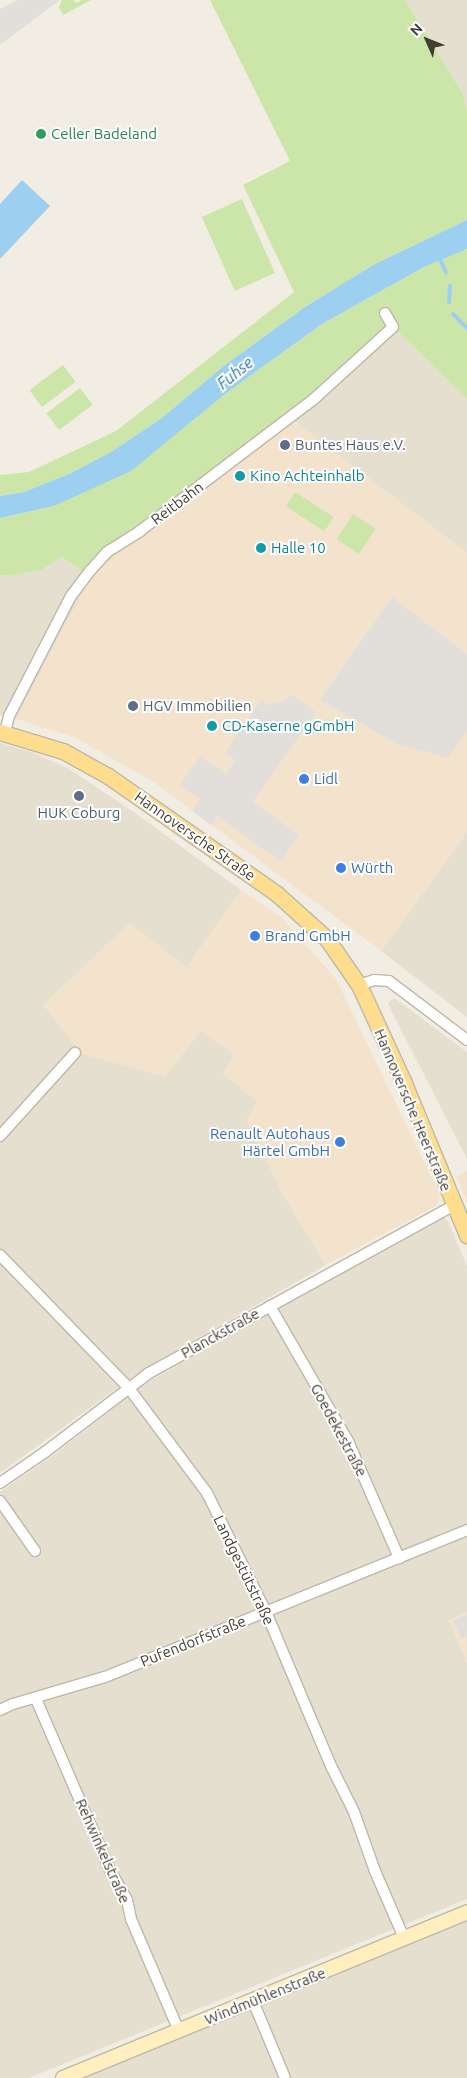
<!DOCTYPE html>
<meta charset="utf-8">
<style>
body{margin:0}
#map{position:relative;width:467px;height:2078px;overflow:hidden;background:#f1ede2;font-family:Ubuntu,sans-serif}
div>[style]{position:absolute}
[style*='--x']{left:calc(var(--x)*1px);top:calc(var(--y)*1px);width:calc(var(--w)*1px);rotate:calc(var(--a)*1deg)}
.residential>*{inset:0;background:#e5dfd0}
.commercial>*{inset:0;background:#f4e3cc}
.green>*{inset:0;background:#cce6aa;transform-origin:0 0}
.parking>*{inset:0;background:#e2dfdb}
.water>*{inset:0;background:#9dcff0}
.stream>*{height:4px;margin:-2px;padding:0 2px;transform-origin:2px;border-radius:2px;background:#9dcff0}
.roads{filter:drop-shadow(1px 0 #bfb7a8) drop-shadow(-1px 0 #bfb7a8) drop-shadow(0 1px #bfb7a8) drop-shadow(0 -1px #bfb7a8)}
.street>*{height:10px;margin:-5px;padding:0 5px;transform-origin:5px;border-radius:5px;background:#fff}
.secondary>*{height:14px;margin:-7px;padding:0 7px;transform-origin:7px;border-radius:7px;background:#ffefbf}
.primary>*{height:15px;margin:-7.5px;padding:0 7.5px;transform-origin:7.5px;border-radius:7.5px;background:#fedd8f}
.dots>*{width:14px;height:14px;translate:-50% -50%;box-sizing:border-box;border:2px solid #fff;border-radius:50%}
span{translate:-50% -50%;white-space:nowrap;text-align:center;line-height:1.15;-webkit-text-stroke:4px #fff;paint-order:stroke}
.leisure-label{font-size:15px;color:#27864d}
.left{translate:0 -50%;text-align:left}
.service-label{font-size:15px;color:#4e5e75}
.culture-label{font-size:15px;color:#0d838f}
.street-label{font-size:15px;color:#433c33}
.shop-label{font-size:15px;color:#366cbe}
.right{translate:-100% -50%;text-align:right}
.water-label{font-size:16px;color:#2d79ae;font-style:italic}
.north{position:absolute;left:402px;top:15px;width:50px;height:50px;-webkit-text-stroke:4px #fff;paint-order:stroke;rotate:314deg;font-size:14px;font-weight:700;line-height:20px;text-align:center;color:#433c33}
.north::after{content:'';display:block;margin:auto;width:18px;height:22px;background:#433c33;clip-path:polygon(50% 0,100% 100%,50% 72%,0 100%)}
</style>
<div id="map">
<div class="residential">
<div style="clip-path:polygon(405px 0,467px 0,467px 110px,463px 94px)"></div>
<div style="clip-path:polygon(393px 327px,467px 398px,467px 553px,290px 418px)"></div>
<div style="clip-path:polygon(62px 557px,91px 577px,16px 719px,0 715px,0 575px,11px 576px,41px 570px)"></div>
<div style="clip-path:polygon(0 743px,32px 752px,69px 769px,135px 813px,241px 890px,187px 967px,201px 1030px,235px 1055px,224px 1073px,257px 1102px,247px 1120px,285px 1198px,326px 1265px,138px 1373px,0 1473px)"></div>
<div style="clip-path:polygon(467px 832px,467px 1017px,381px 951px)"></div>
<div style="clip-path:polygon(392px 999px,396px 999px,467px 1052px,467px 1159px,388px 1004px)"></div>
<div style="clip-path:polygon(444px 1218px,448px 1221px,467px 1266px,467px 1612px,449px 1620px,467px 1663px,467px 1899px,29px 2078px,0 2078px,0 1492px,56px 1453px,146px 1383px,433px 1220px)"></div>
<div style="clip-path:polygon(467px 1919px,467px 2078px,85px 2078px)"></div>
</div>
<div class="commercial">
<div style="clip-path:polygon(290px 418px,467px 553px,467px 832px,381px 951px,155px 783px,76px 738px,16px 719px,91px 577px,140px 531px)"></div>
<div style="clip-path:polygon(241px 890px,282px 918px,336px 979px,440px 1195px,437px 1205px,326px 1265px,285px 1198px,246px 1120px,257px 1102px,223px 1073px,235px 1055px,201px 1031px,165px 1077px,82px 1054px,43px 1005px,129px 923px,187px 967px)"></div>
<div style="clip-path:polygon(467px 1171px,467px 1202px,456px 1177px)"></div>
<div style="clip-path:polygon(467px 1612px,467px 1663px,449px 1620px)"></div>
</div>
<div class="green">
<div style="clip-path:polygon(62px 0,73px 0,76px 3px,82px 0,91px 0,63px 15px,59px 7px)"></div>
<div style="clip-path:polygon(210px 0,405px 0,463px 94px,467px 110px,467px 220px,375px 264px,305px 307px,225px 365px,162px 418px,111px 452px,69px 474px,24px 492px,0 496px,0 475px,29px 472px,116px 431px,294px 292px,243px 185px,290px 161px)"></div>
<div style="left:242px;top:199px;width:81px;height:44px;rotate:66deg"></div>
<div style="clip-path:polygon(467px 249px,467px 398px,393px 327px,290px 418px,140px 531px,91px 577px,62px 557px,41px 570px,11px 576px,0 575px,0 518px,54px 506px,225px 394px,322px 324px,424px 267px)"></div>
<div style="left:63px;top:365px;width:21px;height:42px;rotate:53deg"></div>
<div style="left:80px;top:388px;width:21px;height:42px;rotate:53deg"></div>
<div style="left:295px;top:492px;width:46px;height:17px;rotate:33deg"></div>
<div style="left:353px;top:514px;width:27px;height:30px;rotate:33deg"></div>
</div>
<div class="parking">
<div style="clip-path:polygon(18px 0,60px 0,0 45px,0 9px)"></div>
<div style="clip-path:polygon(392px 597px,467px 654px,467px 731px,448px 758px,397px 744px,320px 700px)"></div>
<div style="clip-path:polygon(290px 694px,316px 712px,253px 802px,299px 835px,281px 861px,217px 816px,211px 825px,192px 811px,200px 799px,180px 785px,200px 756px,226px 774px,235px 760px,225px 753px,261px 700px,268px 705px,285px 701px)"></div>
<div style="clip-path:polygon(467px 1615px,467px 1637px,461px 1639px,453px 1620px)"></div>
</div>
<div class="water">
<div style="clip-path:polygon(22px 180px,50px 206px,0 259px,0 204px)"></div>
<div style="clip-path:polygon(467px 220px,467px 249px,424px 267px,322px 324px,225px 394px,131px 471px,54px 506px,0 518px,0 496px,24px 492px,69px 474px,111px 452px,162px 418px,225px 365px,305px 307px,375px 264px)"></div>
</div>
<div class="stream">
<div style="--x:439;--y:257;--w:17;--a:66"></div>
<div style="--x:449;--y:302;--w:16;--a:-86"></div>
<div style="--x:453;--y:314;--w:20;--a:45"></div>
</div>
<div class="roads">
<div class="street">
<div style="--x:5;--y:733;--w:17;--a:-77"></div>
<div style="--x:9;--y:716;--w:135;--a:-62.7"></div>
<div style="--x:71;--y:596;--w:31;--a:-53"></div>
<div style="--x:90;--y:571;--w:25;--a:-48"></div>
<div style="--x:107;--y:552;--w:39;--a:-32"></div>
<div style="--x:140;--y:531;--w:220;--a:-37.2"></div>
<div style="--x:315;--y:398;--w:105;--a:-42.3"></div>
<div style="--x:393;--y:327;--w:16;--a:-120"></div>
<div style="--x:359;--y:985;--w:16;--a:-18"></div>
<div style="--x:374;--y:980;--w:15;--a:4"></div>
<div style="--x:389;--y:981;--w:98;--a:37.1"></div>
<div style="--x:0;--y:1136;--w:112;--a:-47.9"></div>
<div style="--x:0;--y:1255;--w:184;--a:45.9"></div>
<div style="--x:128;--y:1387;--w:132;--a:53.3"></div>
<div style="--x:207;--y:1493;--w:133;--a:63.6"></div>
<div style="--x:266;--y:1612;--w:169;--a:67.1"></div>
<div style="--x:332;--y:1768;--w:49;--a:63.4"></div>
<div style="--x:354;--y:1812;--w:63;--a:70.4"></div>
<div style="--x:375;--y:1871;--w:73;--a:66.6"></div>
<div style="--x:270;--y:1306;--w:156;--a:60"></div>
<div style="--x:348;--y:1441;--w:128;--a:66.4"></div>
<div style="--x:0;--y:1483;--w:55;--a:-34.6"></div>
<div style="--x:45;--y:1452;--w:131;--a:-37.2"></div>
<div style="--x:149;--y:1373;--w:348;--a:-28.8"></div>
<div style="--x:0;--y:1501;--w:61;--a:55"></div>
<div style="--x:36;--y:1699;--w:189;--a:66.6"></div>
<div style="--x:111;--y:1872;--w:32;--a:60"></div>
<div style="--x:127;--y:1900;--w:19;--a:78"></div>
<div style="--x:131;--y:1919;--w:122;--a:66.8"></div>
<div style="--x:0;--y:1710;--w:14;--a:-25"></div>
<div style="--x:13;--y:1704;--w:96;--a:-16.4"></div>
<div style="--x:105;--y:1677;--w:391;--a:-22.1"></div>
<div style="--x:253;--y:2001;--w:83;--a:67.4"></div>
</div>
<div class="secondary">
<div style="--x:63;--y:2078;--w:437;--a:-22.3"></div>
</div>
<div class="primary">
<div style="--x:0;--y:732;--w:66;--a:16.8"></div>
<div style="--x:63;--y:751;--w:51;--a:29.1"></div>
<div style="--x:108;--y:776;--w:206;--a:34.9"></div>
<div style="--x:277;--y:894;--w:67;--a:42"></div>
<div style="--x:327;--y:939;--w:56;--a:55.2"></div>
<div style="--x:359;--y:985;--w:108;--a:65.3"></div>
<div style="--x:404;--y:1083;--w:165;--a:67.5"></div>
</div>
</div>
<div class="dots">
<div style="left:41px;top:134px;background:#2e9e5b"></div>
<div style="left:285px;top:445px;background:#5c6f8a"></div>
<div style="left:240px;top:476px;background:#0f9aa8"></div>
<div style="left:261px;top:548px;background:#0f9aa8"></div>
<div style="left:133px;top:706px;background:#5c6f8a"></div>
<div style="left:212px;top:726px;background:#0f9aa8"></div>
<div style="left:304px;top:779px;background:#3f7fe0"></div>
<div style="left:79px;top:796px;background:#5c6f8a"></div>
<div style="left:341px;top:868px;background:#3f7fe0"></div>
<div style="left:255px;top:936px;background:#3f7fe0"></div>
<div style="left:340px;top:1142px;background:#3f7fe0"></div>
</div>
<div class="leisure-label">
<span class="left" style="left:51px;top:134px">Celler Badeland</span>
</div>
<div class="service-label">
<span class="left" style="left:295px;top:445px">Buntes Haus e.V.</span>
<span class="left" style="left:143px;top:706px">HGV Immobilien</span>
<span style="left:79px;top:813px">HUK Coburg</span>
</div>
<div class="culture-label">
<span class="left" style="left:250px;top:476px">Kino Achteinhalb</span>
<span class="left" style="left:271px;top:548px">Halle 10</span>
<span class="left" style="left:222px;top:726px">CD-Kaserne gGmbH</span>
</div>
<div class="street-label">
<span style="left:177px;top:503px;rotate:-37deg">Reitbahn</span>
<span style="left:195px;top:836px;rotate:35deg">Hannoversche Straße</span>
<span style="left:413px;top:1110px;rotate:67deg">Hannoversche Heerstraße</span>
<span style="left:220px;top:1333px;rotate:-29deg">Planckstraße</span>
<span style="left:339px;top:1430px;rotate:62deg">Goedekestraße</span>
<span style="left:244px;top:1570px;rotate:64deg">Landgestütstraße</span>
<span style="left:193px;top:1641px;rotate:-22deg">Pufendorfstraße</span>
<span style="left:103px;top:1851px;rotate:66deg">Rehwinkelstraße</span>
<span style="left:265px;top:1996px;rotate:-22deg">Windmühlenstraße</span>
</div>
<div class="shop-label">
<span class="left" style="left:314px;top:779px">Lidl</span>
<span class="left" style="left:351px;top:868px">Würth</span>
<span class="left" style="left:265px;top:936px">Brand GmbH</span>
<span class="right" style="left:330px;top:1142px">Renault Autohaus<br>Härtel GmbH</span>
</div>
<div class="water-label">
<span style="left:235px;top:373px;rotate:-39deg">Fuhse</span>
</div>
<div class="north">N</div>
</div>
